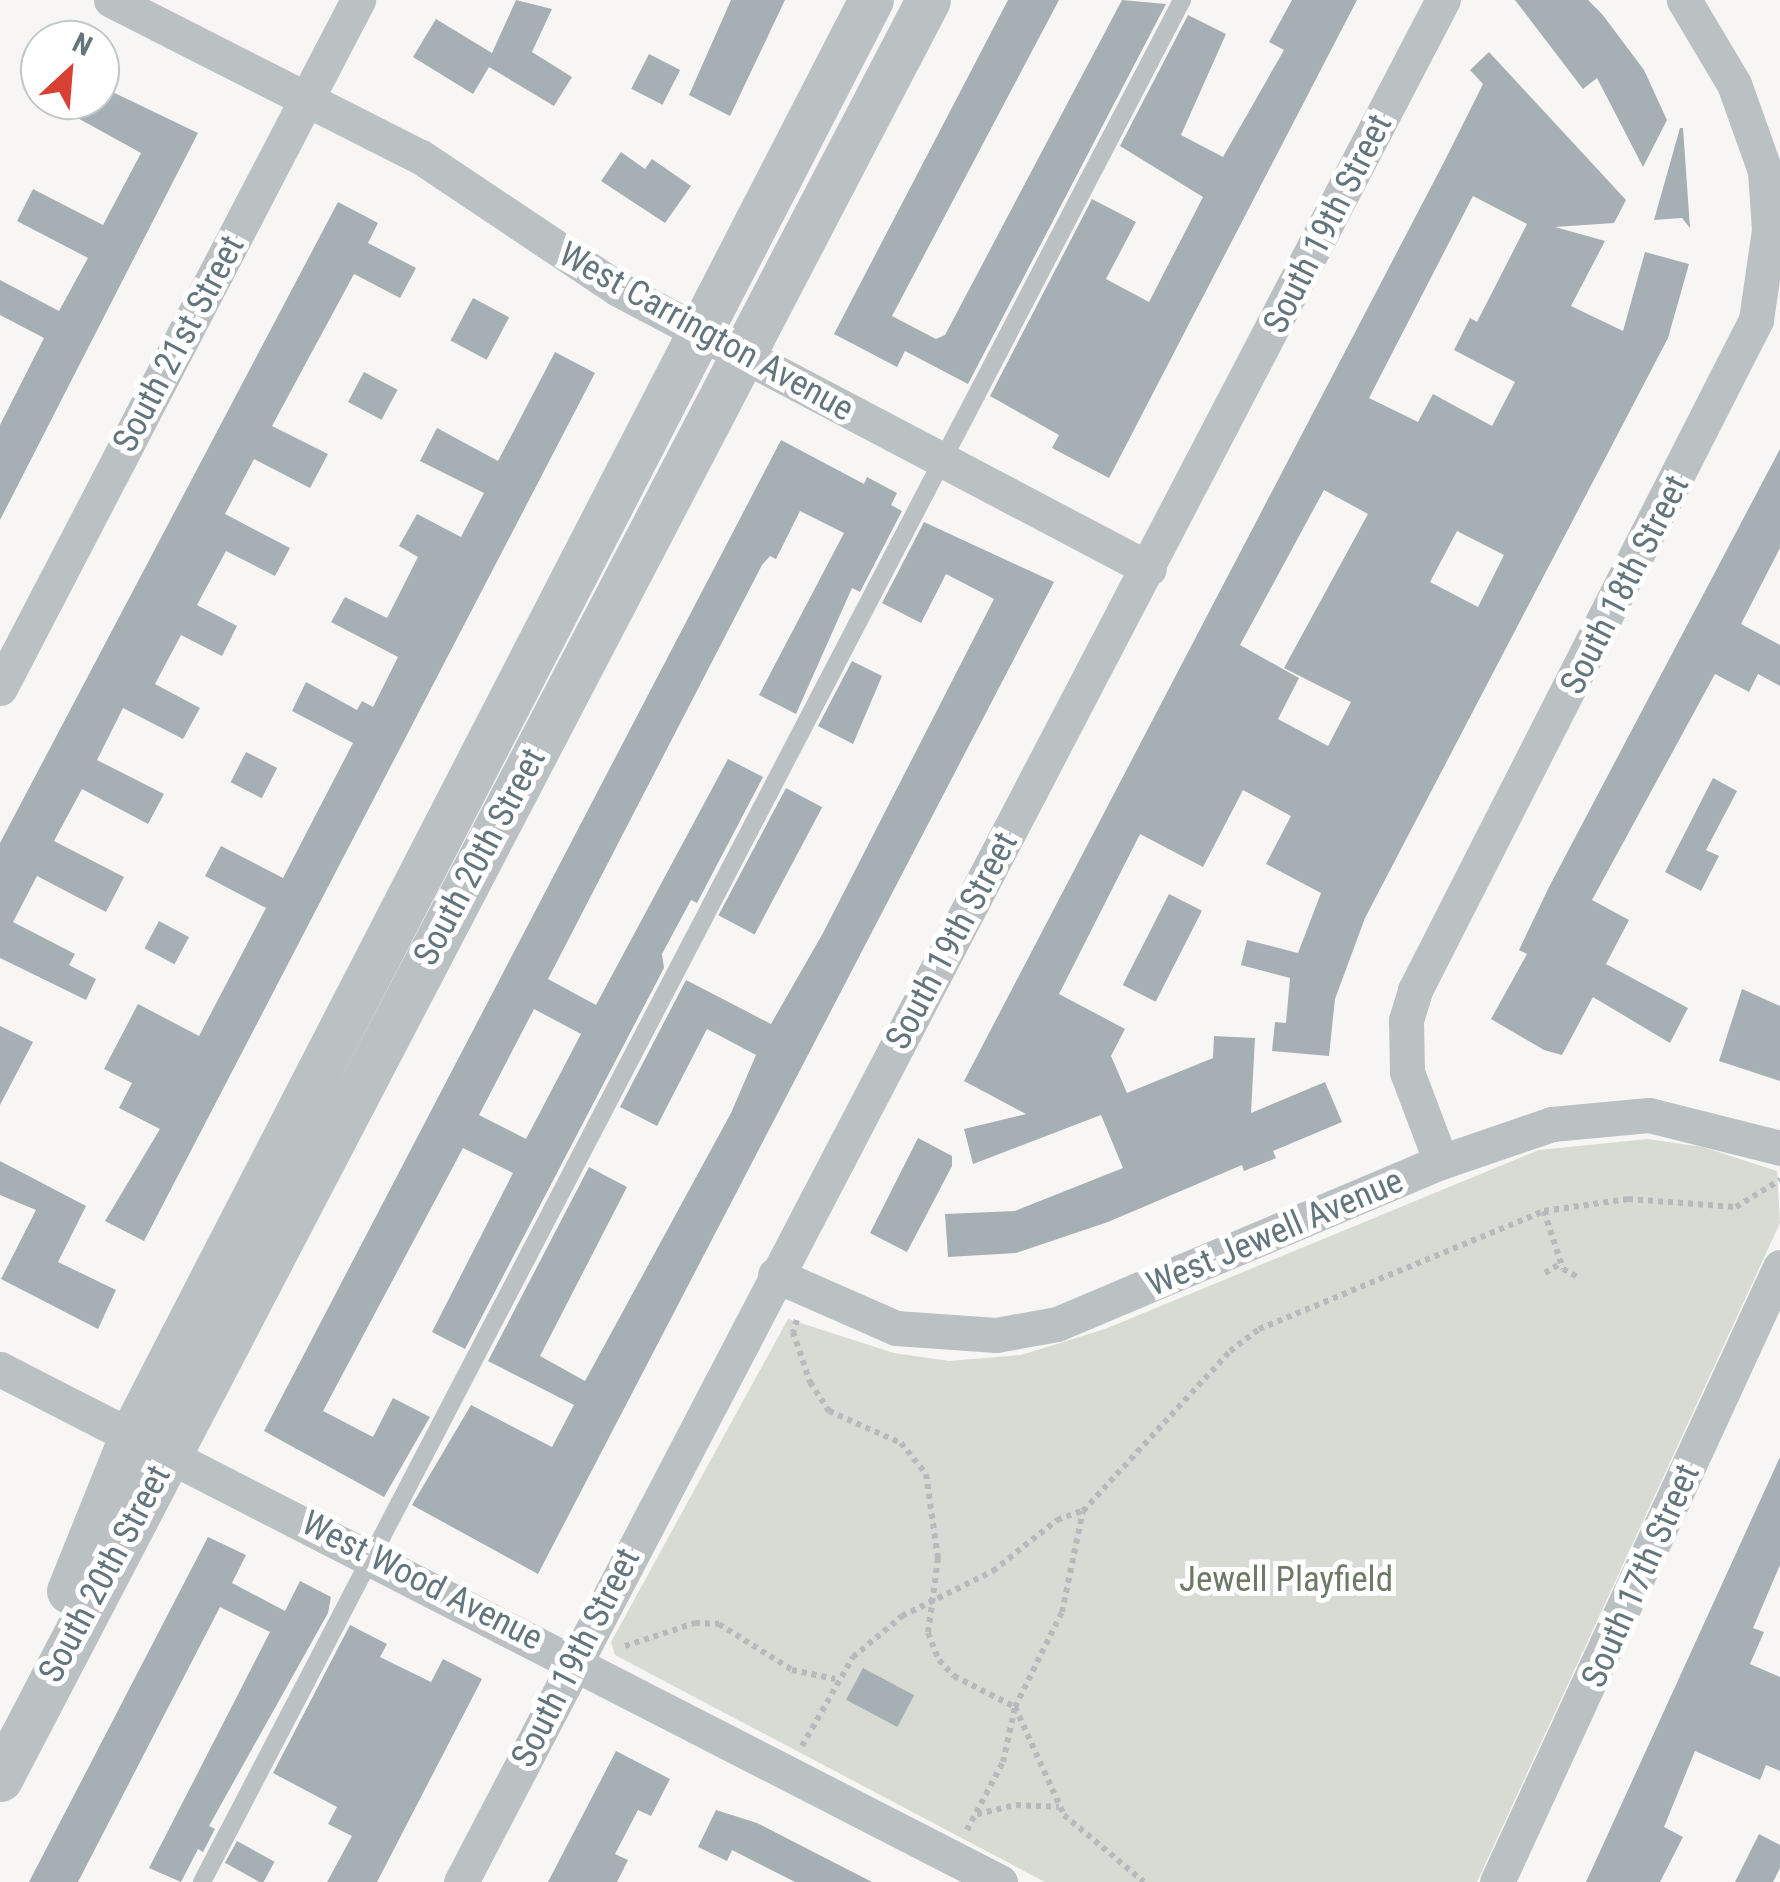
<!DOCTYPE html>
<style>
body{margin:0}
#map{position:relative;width:1780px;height:1882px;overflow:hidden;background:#f7f6f4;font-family:"Roboto Condensed",sans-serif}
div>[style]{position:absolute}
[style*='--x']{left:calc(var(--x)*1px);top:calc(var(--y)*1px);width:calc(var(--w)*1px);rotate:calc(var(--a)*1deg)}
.green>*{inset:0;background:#d7dbd3}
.building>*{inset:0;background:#a6afb3;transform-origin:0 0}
.path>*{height:6px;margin-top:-3px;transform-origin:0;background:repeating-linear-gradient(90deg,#b6babc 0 5px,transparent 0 10px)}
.service>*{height:18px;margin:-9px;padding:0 9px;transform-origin:9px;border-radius:9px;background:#bbc1c3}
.minor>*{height:35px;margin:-17.5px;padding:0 17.5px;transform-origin:17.5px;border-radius:17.5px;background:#bbc1c3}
.tertiary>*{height:45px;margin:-22.5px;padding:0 22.5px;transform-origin:22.5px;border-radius:22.5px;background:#bbc1c3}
span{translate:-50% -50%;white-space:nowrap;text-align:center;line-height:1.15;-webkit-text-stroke:10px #fff;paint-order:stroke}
.street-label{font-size:35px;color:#64767d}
.park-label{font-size:35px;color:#6d7a66}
.north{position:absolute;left:20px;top:20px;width:100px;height:100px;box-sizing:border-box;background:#fff;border:2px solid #c1c8cb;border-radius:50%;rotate:26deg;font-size:28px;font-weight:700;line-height:40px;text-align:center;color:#64767d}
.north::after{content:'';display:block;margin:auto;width:35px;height:45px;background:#d74033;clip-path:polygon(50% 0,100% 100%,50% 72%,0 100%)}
</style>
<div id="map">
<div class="green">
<div style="clip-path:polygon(1647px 1139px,1703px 1147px,1777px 1171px,1780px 1223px,1477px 1882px,1045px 1882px,615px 1655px,611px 1642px,788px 1319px,894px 1353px,949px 1361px,1021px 1355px,1105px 1329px,1539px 1150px)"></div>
</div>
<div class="building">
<div style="clip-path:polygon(516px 0,552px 9px,532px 52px,572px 77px,554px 106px,489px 67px,473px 94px,413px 57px,436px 19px,492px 53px)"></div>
<div style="clip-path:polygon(731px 0,785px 0,730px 116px,689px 95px)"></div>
<div style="clip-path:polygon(1008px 0,1059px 0,892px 316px,936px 339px,945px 335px,1122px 0,1166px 4px,968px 384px,905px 351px,897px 367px,834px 334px)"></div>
<div style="clip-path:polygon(1292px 0,1357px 0,1109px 478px,1052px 448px,1059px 435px,990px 396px,1092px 199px,1136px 222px,1106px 279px,1149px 302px,1203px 197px,1120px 146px,1188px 15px,1226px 34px,1181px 135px,1223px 157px,1284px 50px,1269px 42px)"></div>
<div style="clip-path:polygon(1515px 0,1588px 0,1602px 14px,1644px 70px,1667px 120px,1643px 167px,1597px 78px,1583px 89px)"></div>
<div style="clip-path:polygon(evenodd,1489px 52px,1626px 200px,1614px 223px,1555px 227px,1605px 241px,1571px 306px,1623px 331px,1645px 252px,1689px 264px,1668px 338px,1365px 918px,1335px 999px,1329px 1056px,1272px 1051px,1275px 1022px,1286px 1023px,1290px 978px,1241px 965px,1247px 940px,1298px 953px,1321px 893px,1266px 864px,1291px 816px,1243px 790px,1203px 867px,1140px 834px,1059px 994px,1125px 1029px,1111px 1056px,1127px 1093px,1213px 1058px,1214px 1036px,1255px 1038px,1251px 1113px,1325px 1082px,1342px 1122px,1273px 1151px,1276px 1158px,1244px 1171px,1242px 1165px,1108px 1222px,1016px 1253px,948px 1257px,945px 1214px,1015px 1211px,1123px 1168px,1101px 1115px,973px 1164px,964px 1129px,1026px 1114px,964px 1081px,1443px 164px,1483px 84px,1470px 70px,1489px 52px,1473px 196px,1527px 224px,1477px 322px,1470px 318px,1454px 350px,1515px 382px,1492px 426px,1433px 394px,1418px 422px,1369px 398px,1473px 196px,1489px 52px,1324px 490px,1368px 514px,1284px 668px,1351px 702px,1328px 746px,1278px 719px,1299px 678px,1240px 645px,1324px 490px,1489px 52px,1457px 531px,1504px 555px,1478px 607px,1430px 582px,1457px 531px)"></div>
<div style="left:649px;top:54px;width:35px;height:39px;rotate:27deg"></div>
<div style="clip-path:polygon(100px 86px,198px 133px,0 520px,0 425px,44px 338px,0 315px,0 280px,59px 311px,88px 258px,17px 221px,33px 189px,103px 225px,141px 153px,45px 100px,100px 100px)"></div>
<div style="clip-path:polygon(1680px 128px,1683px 128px,1690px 228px,1682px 218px,1654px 220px)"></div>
<div style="clip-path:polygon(621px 152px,645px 169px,652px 159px,691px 186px,665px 223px,601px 181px)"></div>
<div style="clip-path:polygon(338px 202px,378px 223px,368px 243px,416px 268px,400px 298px,354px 274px,272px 426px,328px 454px,310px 488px,254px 459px,225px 514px,290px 548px,275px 576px,226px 551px,197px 605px,237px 626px,222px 656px,181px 635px,155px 684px,200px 708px,183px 739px,123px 708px,97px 760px,164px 794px,148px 824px,82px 789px,54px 841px,124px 877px,106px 912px,37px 876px,13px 922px,75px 954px,69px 965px,96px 979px,86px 1000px,0 958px,0 843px)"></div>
<div style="left:473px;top:298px;width:41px;height:48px;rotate:28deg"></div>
<div style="clip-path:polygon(555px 352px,595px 373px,144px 1241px,105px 1221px,160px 1129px,119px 1108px,132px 1083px,104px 1069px,138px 1004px,199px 1036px,266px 908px,205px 876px,221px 846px,283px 878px,353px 743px,292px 711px,306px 682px,357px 710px,362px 701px,373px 707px,398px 657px,331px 622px,345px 597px,387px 618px,418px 557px,399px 546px,417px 514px,461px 537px,484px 493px,420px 461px,437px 428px,498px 461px)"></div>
<div style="left:364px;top:372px;width:38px;height:34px;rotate:28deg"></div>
<div style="clip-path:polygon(evenodd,781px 440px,864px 484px,867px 477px,897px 493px,891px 505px,902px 511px,860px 592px,852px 588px,796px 714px,759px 695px,844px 533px,800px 511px,776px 559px,770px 556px,762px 565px,548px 979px,596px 1005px,728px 759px,763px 777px,697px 903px,691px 900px,662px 954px,664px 968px,465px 1349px,432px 1332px,513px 1173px,463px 1148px,323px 1411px,373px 1437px,393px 1398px,430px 1417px,384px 1497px,264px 1431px,781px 440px,534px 1009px,581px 1034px,526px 1139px,479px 1115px,534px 1009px)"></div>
<div style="clip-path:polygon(1780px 449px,1780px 548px,1741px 624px,1780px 645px,1780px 686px,1758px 674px,1749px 692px,1715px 674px,1592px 900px,1629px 920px,1606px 964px,1688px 1008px,1670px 1043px,1593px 997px,1562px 1055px,1544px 1050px,1491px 1019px,1527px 954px,1519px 950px,1549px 887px)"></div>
<div style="clip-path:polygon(924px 522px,1054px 582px,538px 1574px,412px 1505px,471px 1405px,552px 1447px,574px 1405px,488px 1361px,589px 1167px,627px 1187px,540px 1356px,585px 1381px,731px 1113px,756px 1055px,707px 1029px,657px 1126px,620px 1107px,686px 980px,771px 1024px,823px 933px,994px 599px,946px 574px,921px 623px,882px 603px)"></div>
<div style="clip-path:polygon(852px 661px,882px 676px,853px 744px,818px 726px)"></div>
<div style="left:246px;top:752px;width:35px;height:34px;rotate:27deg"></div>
<div style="clip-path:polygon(1713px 778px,1737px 791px,1706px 850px,1719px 856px,1701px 891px,1665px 872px)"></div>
<div style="left:786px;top:788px;width:41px;height:144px;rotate:28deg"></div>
<div style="left:1169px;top:894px;width:37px;height:102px;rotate:27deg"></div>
<div style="left:159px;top:921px;width:34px;height:31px;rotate:28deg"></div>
<div style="clip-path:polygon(1742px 989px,1780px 1006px,1780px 1081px,1719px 1061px)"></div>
<div style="clip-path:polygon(0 1026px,33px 1042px,0 1105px)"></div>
<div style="clip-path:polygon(918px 1138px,952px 1156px,952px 1166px,907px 1252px,870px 1233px)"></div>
<div style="clip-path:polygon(0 1161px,86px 1206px,58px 1262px,116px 1290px,98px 1329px,1px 1279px,36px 1210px,0 1195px)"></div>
<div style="clip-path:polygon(1780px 1457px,1780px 1565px,1753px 1628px,1764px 1632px,1750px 1664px,1780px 1677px,1780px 1771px,1766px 1765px,1760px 1780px,1695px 1751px,1664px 1827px,1683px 1837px,1660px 1882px,1586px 1882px)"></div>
<div style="clip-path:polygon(208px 1537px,246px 1555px,232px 1583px,285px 1611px,300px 1581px,331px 1597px,328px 1613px,209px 1826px,215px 1829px,203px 1852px,198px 1849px,181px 1882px,149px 1868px,270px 1632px,220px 1607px,78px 1882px,29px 1882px)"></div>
<div style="clip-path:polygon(350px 1625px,387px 1644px,380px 1657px,431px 1682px,443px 1659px,482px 1679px,377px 1882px,327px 1882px,352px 1836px,328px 1824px,337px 1807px,273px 1773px)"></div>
<div style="left:863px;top:1668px;width:58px;height:36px;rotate:28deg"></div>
<div style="clip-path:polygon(616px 1751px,670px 1779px,651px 1816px,638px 1810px,615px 1854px,628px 1860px,617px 1882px,548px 1882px)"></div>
<div style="clip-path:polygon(716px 1810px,757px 1823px,872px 1882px,795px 1882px,732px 1850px,727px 1861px,698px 1847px)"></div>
<div style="clip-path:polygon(1759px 1834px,1780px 1845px,1780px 1868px,1773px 1882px,1735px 1882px)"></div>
<div style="left:237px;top:1841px;width:43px;height:25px;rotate:29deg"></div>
</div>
<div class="path">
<div style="--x:1544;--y:1211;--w:61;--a:71.9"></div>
<div style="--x:1563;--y:1269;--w:18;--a:29"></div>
<div style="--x:1545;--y:1273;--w:19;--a:-32"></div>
<div style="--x:797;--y:1320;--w:13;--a:108"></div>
<div style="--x:793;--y:1332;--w:53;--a:71.2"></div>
<div style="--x:810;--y:1382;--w:35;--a:57"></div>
<div style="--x:829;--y:1411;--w:79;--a:24"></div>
<div style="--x:901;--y:1443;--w:40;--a:51"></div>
<div style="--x:926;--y:1474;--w:85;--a:81.9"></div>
<div style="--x:938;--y:1558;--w:76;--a:97.6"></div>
<div style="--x:928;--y:1633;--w:29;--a:68"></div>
<div style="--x:939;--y:1660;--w:22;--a:47"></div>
<div style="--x:954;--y:1676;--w:68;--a:26.9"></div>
<div style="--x:1015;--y:1707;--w:119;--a:65.6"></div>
<div style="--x:1064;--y:1815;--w:104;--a:39.9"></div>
<div style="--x:625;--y:1646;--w:74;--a:-18.2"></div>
<div style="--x:695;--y:1623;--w:24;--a:2"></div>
<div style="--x:719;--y:1624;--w:86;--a:32.2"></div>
<div style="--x:792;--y:1670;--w:44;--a:11.8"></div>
<div style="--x:802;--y:1746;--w:103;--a:-60.2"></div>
<div style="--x:853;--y:1657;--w:64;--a:-39.9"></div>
<div style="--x:902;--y:1616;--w:102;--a:-26.3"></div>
<div style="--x:993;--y:1571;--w:82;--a:-38.6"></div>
<div style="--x:1057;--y:1520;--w:27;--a:-20"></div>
<div style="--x:977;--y:1814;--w:40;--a:-13"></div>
<div style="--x:1016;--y:1805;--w:43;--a:2.7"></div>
<div style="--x:967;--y:1830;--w:77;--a:-62.1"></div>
<div style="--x:1003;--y:1762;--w:56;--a:-77.7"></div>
<div style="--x:1015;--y:1707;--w:106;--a:-63.7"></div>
<div style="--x:1062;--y:1612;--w:103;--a:-78.3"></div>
<div style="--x:1083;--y:1511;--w:217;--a:-47.4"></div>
<div style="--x:1230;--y:1351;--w:36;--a:-37"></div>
<div style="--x:1259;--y:1329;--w:308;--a:-22.5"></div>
<div style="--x:1544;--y:1211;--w:85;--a:-8.1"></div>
<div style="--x:1628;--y:1199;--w:108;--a:4.2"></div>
<div style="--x:1736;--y:1207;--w:52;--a:-31.5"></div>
</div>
<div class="service">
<div style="--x:202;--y:1882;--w:2122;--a:-62.49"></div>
</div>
<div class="minor">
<div style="--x:111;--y:0;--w:347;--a:26.9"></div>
<div style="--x:421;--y:157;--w:237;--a:33.8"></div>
<div style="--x:618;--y:289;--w:600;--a:27.8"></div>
<div style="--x:0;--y:688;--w:776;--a:-62.51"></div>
<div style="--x:1441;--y:1162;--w:96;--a:-110.7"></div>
<div style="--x:1407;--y:1072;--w:52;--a:-91.1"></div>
<div style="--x:1406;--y:1020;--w:31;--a:-73"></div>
<div style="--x:1415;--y:990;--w:752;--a:-63.03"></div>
<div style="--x:1756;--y:320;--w:91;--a:-81.8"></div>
<div style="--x:1769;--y:230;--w:59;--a:-93.9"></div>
<div style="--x:1765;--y:171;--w:92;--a:-109.6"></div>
<div style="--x:1734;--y:84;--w:98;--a:-120.8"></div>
<div style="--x:775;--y:1275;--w:132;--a:23.7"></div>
<div style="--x:896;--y:1328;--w:100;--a:4"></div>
<div style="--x:996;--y:1335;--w:62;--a:-10.2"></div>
<div style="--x:1057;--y:1324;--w:417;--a:-22.9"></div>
<div style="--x:1441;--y:1162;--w:117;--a:-18.9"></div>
<div style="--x:1552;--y:1124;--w:97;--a:-5.3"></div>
<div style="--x:1649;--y:1115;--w:135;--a:14.1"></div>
<div style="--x:0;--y:1369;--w:1124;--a:27.16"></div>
<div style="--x:461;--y:1882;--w:2123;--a:-62.45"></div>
<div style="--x:1497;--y:1882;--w:677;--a:-65.29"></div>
</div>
<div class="tertiary">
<div style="--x:69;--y:1591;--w:171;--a:-68.1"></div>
<div style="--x:133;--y:1432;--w:1611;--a:-62.74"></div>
<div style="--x:0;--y:1779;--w:2006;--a:-62.45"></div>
</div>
<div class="street-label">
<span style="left:1328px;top:224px;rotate:-63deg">South 19th Street</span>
<span style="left:706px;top:332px;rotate:29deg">West Carrington Avenue</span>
<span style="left:179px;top:344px;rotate:-62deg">South 21st Street</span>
<span style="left:1625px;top:585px;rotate:-63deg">South 18th Street</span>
<span style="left:480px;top:857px;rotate:-62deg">South 20th Street</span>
<span style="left:952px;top:941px;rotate:-62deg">South 19th Street</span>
<span style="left:1275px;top:1233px;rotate:-23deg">West Jewell Avenue</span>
<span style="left:105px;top:1574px;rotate:-62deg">South 20th Street</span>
<span style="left:1641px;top:1576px;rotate:-66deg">South 17th Street</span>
<span style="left:422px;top:1581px;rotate:27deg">West Wood Avenue</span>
<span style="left:576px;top:1658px;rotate:-63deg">South 19th Street</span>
</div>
<div class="park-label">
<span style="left:1286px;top:1580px">Jewell Playfield</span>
</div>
<div class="north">N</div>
</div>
